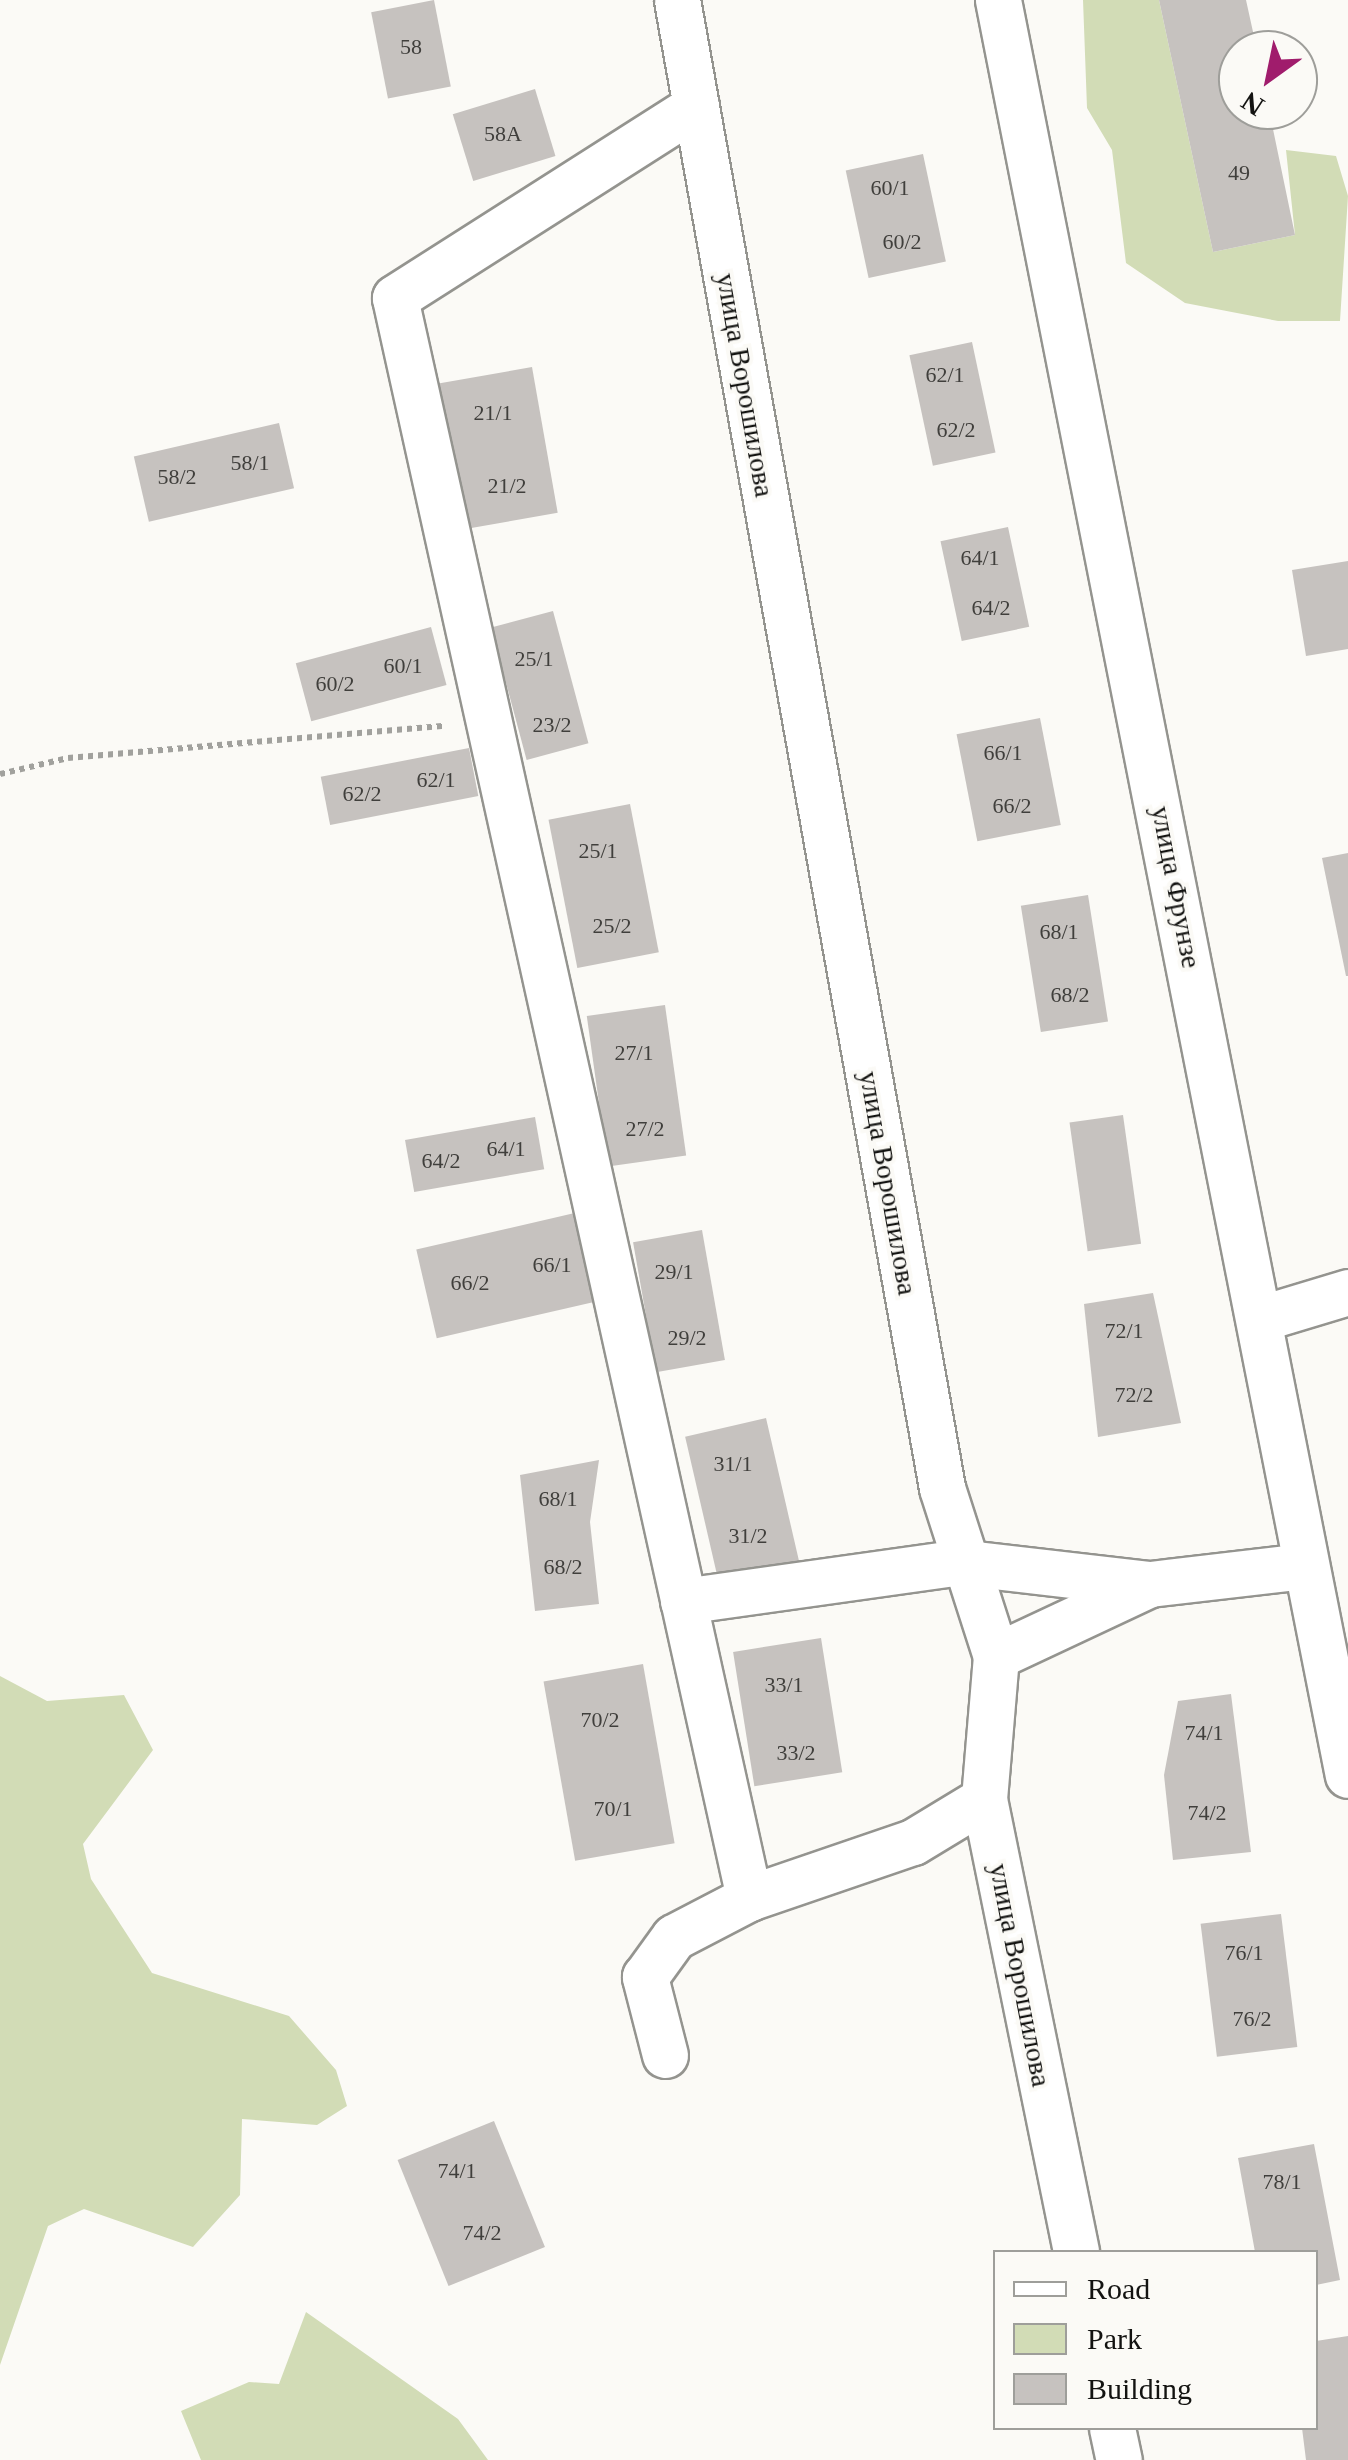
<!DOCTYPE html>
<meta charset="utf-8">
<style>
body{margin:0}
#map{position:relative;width:1348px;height:2460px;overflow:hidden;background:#fbfaf6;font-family:"Times New Roman",serif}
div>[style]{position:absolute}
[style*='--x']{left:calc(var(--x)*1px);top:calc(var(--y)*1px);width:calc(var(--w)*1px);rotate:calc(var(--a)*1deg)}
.green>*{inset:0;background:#d2dcb6}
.building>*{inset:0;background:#c6c2bf;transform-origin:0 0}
.path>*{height:6px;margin-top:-3px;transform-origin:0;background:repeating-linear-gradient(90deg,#a1a19d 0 5px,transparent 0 10px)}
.roads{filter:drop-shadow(2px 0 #94948f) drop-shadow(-2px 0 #94948f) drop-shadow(0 2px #94948f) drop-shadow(0 -2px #94948f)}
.minor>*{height:45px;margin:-22.5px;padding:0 22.5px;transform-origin:22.5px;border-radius:22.5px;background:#fff}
span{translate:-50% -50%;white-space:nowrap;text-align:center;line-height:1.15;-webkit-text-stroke:8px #fbfaf6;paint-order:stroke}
.number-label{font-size:22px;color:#403f3c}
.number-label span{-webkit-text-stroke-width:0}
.street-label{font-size:28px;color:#131311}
.legend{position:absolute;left:993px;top:2250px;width:325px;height:180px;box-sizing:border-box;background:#fbfaf6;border:2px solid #9e9e9a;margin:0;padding:12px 18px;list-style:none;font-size:30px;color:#131311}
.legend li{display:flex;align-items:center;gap:20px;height:50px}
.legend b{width:50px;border:2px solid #9e9e9a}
.north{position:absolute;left:1218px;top:30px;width:100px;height:100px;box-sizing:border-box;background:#fbfaf6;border:2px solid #9e9e9a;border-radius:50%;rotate:213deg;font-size:28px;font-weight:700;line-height:40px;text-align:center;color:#131311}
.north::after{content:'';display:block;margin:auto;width:35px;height:45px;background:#a01c6c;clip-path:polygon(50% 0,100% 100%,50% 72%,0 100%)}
</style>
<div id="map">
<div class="green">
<div style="clip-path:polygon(1083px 0,1159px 0,1213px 252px,1295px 235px,1286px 150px,1336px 156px,1348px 196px,1340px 321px,1278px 321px,1185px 303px,1126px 263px,1112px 150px,1087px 108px)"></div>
<div style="clip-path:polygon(0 1676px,47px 1701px,124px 1695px,153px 1750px,83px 1844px,91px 1879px,152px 1973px,289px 2016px,336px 2070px,347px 2106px,317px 2125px,242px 2119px,240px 2195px,193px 2247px,84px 2209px,48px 2226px,0 2365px)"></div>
<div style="clip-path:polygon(306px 2312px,458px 2419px,488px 2460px,201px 2460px,181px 2411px,249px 2382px,279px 2384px)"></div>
</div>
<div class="building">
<div style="left:434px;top:0;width:88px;height:64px;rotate:79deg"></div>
<div style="clip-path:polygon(1159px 0,1246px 0,1257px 50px,1238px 50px,1238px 110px,1269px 110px,1295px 235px,1213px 252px)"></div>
<div style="left:535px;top:89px;width:70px;height:86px;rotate:73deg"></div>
<div style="left:923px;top:154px;width:110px;height:79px;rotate:78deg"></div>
<div style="left:972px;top:342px;width:113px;height:64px;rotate:78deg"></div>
<div style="left:532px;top:367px;width:148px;height:95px;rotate:80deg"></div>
<div style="left:279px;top:423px;width:67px;height:149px;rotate:77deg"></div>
<div style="left:1008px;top:527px;width:102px;height:69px;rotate:78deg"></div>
<div style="clip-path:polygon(1348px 561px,1348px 649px,1306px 656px,1292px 570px)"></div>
<div style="left:553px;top:611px;width:137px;height:64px;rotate:75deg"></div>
<div style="left:431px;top:627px;width:60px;height:140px;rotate:75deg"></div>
<div style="left:1040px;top:718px;width:109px;height:85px;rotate:79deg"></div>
<div style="left:469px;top:748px;width:49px;height:151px;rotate:79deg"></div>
<div style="left:630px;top:804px;width:151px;height:83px;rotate:79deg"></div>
<div style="clip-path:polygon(1348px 853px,1348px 976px,1346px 976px,1322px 858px)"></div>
<div style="left:1088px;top:895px;width:128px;height:68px;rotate:81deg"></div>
<div style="left:665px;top:1005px;width:152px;height:79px;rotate:82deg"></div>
<div style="left:1123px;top:1115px;width:130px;height:54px;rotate:82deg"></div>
<div style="left:535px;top:1117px;width:53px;height:132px;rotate:80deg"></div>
<div style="left:579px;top:1212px;width:91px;height:167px;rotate:77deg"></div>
<div style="left:702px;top:1230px;width:132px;height:70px;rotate:80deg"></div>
<div style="clip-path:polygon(1153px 1293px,1181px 1423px,1098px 1437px,1084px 1304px)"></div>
<div style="left:766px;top:1418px;width:147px;height:83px;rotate:77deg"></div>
<div style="clip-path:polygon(599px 1460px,590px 1522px,599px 1604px,535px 1611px,520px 1475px)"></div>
<div style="left:821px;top:1638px;width:136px;height:89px;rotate:81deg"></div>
<div style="left:643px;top:1664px;width:182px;height:101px;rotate:80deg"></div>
<div style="clip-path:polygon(1231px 1694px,1251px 1852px,1173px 1860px,1164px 1775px,1178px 1701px)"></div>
<div style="left:1281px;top:1914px;width:134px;height:81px;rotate:83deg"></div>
<div style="left:494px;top:2121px;width:136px;height:104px;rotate:68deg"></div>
<div style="clip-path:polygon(1314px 2144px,1340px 2280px,1316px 2285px,1316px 2252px,1255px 2252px,1238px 2158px)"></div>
<div style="clip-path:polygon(1348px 2336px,1348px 2460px,1306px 2460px,1302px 2428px,1316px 2428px,1316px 2341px)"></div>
</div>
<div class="path">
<div style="--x:0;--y:774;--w:70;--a:-13.2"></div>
<div style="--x:68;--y:758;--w:378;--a:-4.9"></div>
</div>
<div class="roads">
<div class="minor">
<div style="--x:677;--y:0;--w:1511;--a:79.9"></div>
<div style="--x:942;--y:1488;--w:176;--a:72.2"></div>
<div style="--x:996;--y:1656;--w:144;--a:94.8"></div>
<div style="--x:984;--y:1799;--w:462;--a:78.5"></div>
<div style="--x:998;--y:0;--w:1809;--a:78.85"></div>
<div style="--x:696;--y:106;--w:357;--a:147.5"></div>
<div style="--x:395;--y:298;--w:1639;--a:77.52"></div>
<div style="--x:1262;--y:1318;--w:90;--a:-16.8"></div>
<div style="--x:683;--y:1601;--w:279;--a:-8"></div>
<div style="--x:959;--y:1562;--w:192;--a:6.6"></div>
<div style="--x:996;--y:1656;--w:170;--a:-25.1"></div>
<div style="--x:1150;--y:1584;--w:154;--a:-6.7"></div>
<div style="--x:665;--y:2055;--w:81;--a:-104.4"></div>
<div style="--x:645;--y:1977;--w:49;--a:-54.1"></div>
<div style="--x:674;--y:1937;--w:85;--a:-27.5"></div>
<div style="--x:749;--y:1898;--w:173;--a:-18.9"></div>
<div style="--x:913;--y:1842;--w:83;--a:-31.2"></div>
<div style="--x:1112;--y:2428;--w:33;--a:78"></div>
</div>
</div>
<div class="number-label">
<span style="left:411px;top:47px">58</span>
<span style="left:503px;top:134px">58А</span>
<span style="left:1239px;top:173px">49</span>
<span style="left:890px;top:188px">60/1</span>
<span style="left:902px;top:242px">60/2</span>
<span style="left:945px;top:375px">62/1</span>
<span style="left:493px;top:413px">21/1</span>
<span style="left:956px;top:430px">62/2</span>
<span style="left:250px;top:463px">58/1</span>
<span style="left:177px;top:477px">58/2</span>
<span style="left:507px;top:486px">21/2</span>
<span style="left:980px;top:558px">64/1</span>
<span style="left:991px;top:608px">64/2</span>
<span style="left:534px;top:659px">25/1</span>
<span style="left:403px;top:666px">60/1</span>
<span style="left:335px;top:684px">60/2</span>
<span style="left:552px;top:725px">23/2</span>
<span style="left:1003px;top:753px">66/1</span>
<span style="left:436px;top:780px">62/1</span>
<span style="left:362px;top:794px">62/2</span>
<span style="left:1012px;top:806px">66/2</span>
<span style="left:598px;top:851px">25/1</span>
<span style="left:612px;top:926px">25/2</span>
<span style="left:1059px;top:932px">68/1</span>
<span style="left:1070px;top:995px">68/2</span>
<span style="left:634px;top:1053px">27/1</span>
<span style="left:645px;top:1129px">27/2</span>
<span style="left:506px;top:1149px">64/1</span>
<span style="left:441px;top:1161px">64/2</span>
<span style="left:552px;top:1265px">66/1</span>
<span style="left:674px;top:1272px">29/1</span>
<span style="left:470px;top:1283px">66/2</span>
<span style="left:1124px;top:1331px">72/1</span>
<span style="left:687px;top:1338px">29/2</span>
<span style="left:1134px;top:1395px">72/2</span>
<span style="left:733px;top:1464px">31/1</span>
<span style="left:558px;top:1499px">68/1</span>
<span style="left:748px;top:1536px">31/2</span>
<span style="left:563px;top:1567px">68/2</span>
<span style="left:784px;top:1685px">33/1</span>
<span style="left:600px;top:1720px">70/2</span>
<span style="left:1204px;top:1733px">74/1</span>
<span style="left:796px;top:1753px">33/2</span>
<span style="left:613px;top:1809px">70/1</span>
<span style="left:1207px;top:1813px">74/2</span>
<span style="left:1244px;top:1953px">76/1</span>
<span style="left:1252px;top:2019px">76/2</span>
<span style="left:457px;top:2171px">74/1</span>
<span style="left:1282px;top:2182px">78/1</span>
<span style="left:482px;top:2233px">74/2</span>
</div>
<div class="street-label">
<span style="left:745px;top:385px;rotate:80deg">улица Ворошилова</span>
<span style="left:1176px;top:887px;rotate:79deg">улица Фрунзе</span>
<span style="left:888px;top:1183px;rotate:80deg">улица Ворошилова</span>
<span style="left:1020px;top:1975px;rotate:79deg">улица Ворошилова</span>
</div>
<ul class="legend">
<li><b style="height:12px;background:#fff"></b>Road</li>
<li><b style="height:28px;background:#d2dcb6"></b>Park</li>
<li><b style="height:28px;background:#c6c2bf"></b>Building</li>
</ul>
<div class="north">N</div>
</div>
